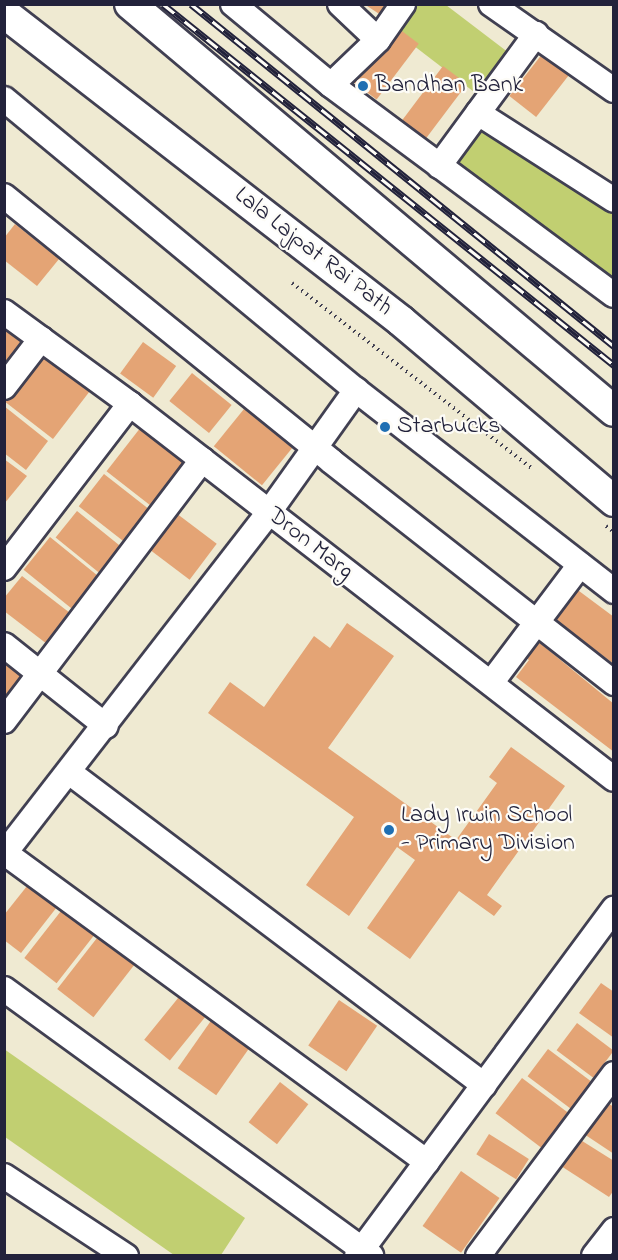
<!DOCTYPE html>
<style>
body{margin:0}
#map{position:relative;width:618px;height:1260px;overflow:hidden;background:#efead2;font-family:"Indie Flower",sans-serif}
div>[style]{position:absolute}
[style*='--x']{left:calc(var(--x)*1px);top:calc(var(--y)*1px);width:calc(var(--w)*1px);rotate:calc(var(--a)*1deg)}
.green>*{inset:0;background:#c1cf71}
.building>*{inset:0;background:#e4a475;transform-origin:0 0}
.path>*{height:4px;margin-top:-2px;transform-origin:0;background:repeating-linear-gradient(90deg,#414052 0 1.5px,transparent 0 6px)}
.roads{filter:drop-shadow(2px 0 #414052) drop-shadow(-2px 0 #414052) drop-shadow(0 2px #414052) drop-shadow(0 -2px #414052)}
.minor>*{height:24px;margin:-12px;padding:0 12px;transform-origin:12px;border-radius:12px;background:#fff}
.major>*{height:30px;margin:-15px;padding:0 15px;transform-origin:15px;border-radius:15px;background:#fff}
.rail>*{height:7px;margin-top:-3.5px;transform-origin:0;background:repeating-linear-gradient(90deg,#fdfcf7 0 14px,#22223b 0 28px);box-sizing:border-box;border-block:2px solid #22223b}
.dots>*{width:16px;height:16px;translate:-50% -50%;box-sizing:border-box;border:3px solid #fdfcf7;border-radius:50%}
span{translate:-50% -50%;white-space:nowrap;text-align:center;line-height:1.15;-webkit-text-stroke:4.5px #fdfcf7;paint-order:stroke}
.poi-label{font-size:24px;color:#22223b}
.left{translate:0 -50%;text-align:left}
.street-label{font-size:24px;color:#22223b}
.frame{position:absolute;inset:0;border:6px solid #22223b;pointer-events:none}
</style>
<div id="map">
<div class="green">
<div style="clip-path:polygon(411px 5px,446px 5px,509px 53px,478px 95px,392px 29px)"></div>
<div style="clip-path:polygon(493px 124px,613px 196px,613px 274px,609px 279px,451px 162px,476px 135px)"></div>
<div style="clip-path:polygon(4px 1049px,245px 1218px,221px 1255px,174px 1255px,5px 1137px)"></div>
</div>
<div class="building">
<div style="clip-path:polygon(364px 4px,396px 4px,387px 19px)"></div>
<div style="left:394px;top:25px;width:31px;height:70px;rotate:37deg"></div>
<div style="left:550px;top:44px;width:34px;height:66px;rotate:38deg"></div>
<div style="left:443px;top:66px;width:30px;height:76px;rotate:37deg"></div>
<div style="clip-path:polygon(15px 224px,59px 259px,37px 286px,4px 260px,4px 238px)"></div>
<div style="clip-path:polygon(4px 328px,28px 346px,4px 375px)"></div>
<div style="left:143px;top:342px;width:41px;height:39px;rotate:36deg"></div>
<div style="clip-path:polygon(42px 347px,93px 387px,53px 439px,4px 401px,4px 395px)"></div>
<div style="left:192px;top:373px;width:51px;height:36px;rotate:39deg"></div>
<div style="clip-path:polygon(4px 406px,48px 441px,26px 470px,4px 453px)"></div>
<div style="left:244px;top:409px;width:62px;height:48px;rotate:39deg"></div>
<div style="left:141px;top:427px;width:57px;height:56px;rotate:38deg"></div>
<div style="clip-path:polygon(4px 459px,27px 476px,4px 504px)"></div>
<div style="left:104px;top:474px;width:58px;height:41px;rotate:38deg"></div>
<div style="left:172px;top:510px;width:56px;height:45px;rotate:37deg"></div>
<div style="left:77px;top:511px;width:56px;height:34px;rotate:39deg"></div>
<div style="left:50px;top:537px;width:63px;height:42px;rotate:39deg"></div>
<div style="clip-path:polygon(22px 576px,70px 613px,47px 644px,4px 611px,4px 598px)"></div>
<div style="clip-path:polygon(575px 588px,614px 617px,614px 664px,552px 618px)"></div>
<div style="clip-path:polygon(347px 623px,394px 656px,328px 748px,456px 840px,497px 783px,489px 777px,511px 747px,565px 786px,487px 895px,502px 906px,494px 916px,459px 891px,410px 959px,367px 928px,415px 860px,397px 847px,349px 916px,306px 885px,354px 817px,208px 713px,230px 682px,264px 707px,314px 636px,330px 648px)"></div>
<div style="clip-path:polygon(535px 639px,614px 704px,614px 752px,516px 677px,529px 660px,522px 655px)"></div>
<div style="clip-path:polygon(4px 653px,29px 672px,4px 704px)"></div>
<div style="clip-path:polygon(35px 876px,64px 898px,21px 953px,4px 940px,4px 915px)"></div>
<div style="left:68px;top:902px;width:41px;height:71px;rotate:38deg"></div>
<div style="left:104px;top:929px;width:46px;height:76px;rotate:38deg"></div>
<div style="clip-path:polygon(601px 983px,614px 992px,614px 1038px,579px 1013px)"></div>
<div style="left:187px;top:987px;width:33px;height:68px;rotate:39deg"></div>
<div style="left:339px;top:1000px;width:46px;height:55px;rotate:34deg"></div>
<div style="left:215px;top:1015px;width:47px;height:65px;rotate:35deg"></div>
<div style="left:577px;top:1023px;width:46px;height:34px;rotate:37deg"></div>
<div style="left:548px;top:1049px;width:55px;height:34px;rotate:37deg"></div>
<div style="left:522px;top:1078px;width:59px;height:44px;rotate:37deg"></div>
<div style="left:280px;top:1082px;width:36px;height:51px;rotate:38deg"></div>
<div style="clip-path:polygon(606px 1102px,614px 1107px,614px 1154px,584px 1134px)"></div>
<div style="left:489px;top:1134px;width:47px;height:24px;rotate:32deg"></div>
<div style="clip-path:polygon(579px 1139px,614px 1161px,614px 1190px,609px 1197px,561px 1166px)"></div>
<div style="left:461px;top:1171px;width:47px;height:67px;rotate:35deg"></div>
</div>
<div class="path">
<div style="--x:292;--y:283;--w:302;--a:37.7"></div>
<div style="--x:606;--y:526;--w:10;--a:37"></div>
</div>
<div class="roads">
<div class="minor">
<div style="--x:233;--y:4;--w:127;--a:39.6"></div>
<div style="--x:331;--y:85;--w:352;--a:36.6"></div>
<div style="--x:340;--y:4;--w:52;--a:43.5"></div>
<div style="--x:491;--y:4;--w:150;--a:35"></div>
<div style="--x:331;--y:85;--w:65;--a:-43.8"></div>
<div style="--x:378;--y:40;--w:44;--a:-55.2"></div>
<div style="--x:4;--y:99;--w:457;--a:39.6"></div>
<div style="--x:356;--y:390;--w:327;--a:37.9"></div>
<div style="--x:478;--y:113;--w:161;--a:32.6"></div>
<div style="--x:439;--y:166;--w:164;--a:-53.7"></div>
<div style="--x:4;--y:196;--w:421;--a:39"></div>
<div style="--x:331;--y:461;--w:360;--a:38.1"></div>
<div style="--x:4;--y:312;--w:156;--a:36.1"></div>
<div style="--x:130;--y:404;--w:612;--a:37.77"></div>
<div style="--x:4;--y:387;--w:61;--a:-52.4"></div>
<div style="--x:4;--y:568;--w:207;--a:-52.5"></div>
<div style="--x:4;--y:645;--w:130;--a:38.5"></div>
<div style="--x:491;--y:683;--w:148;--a:-53"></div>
<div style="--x:4;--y:721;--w:328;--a:-52.8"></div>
<div style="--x:69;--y:772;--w:520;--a:37.02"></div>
<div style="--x:5;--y:853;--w:523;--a:36.21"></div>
<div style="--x:4;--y:854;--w:433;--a:-52.2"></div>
<div style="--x:269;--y:512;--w:150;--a:-54.5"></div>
<div style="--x:4;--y:989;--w:454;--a:36"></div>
<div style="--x:4;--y:1176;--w:146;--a:33.3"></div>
<div style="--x:357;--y:1256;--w:432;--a:-53.5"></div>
<div style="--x:478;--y:1256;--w:227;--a:-53.2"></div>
<div style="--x:594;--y:1256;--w:33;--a:-52"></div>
</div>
<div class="major">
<div style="--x:130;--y:4;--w:632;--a:40.06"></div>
<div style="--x:4;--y:13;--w:502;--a:37.8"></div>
<div style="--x:401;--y:321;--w:279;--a:40.2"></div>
</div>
</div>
<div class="rail">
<div style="--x:163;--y:4;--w:578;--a:38.68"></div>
<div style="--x:191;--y:4;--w:544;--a:38.96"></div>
</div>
<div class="dots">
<div style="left:363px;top:86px;background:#1f6fb2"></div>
<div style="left:385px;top:427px;background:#1f6fb2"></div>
<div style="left:389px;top:830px;background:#1f6fb2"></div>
</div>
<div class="poi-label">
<span class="left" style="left:375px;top:86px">Bandhan Bank</span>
<span class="left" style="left:397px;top:427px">Starbucks</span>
<span class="left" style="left:401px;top:830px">Lady Irwin School<br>- Primary Division</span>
</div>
<div class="street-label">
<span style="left:313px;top:252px;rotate:38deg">Lala Lajpat Rai Path</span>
<span style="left:310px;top:544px;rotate:38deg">Dron Marg</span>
</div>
<div class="frame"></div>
</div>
